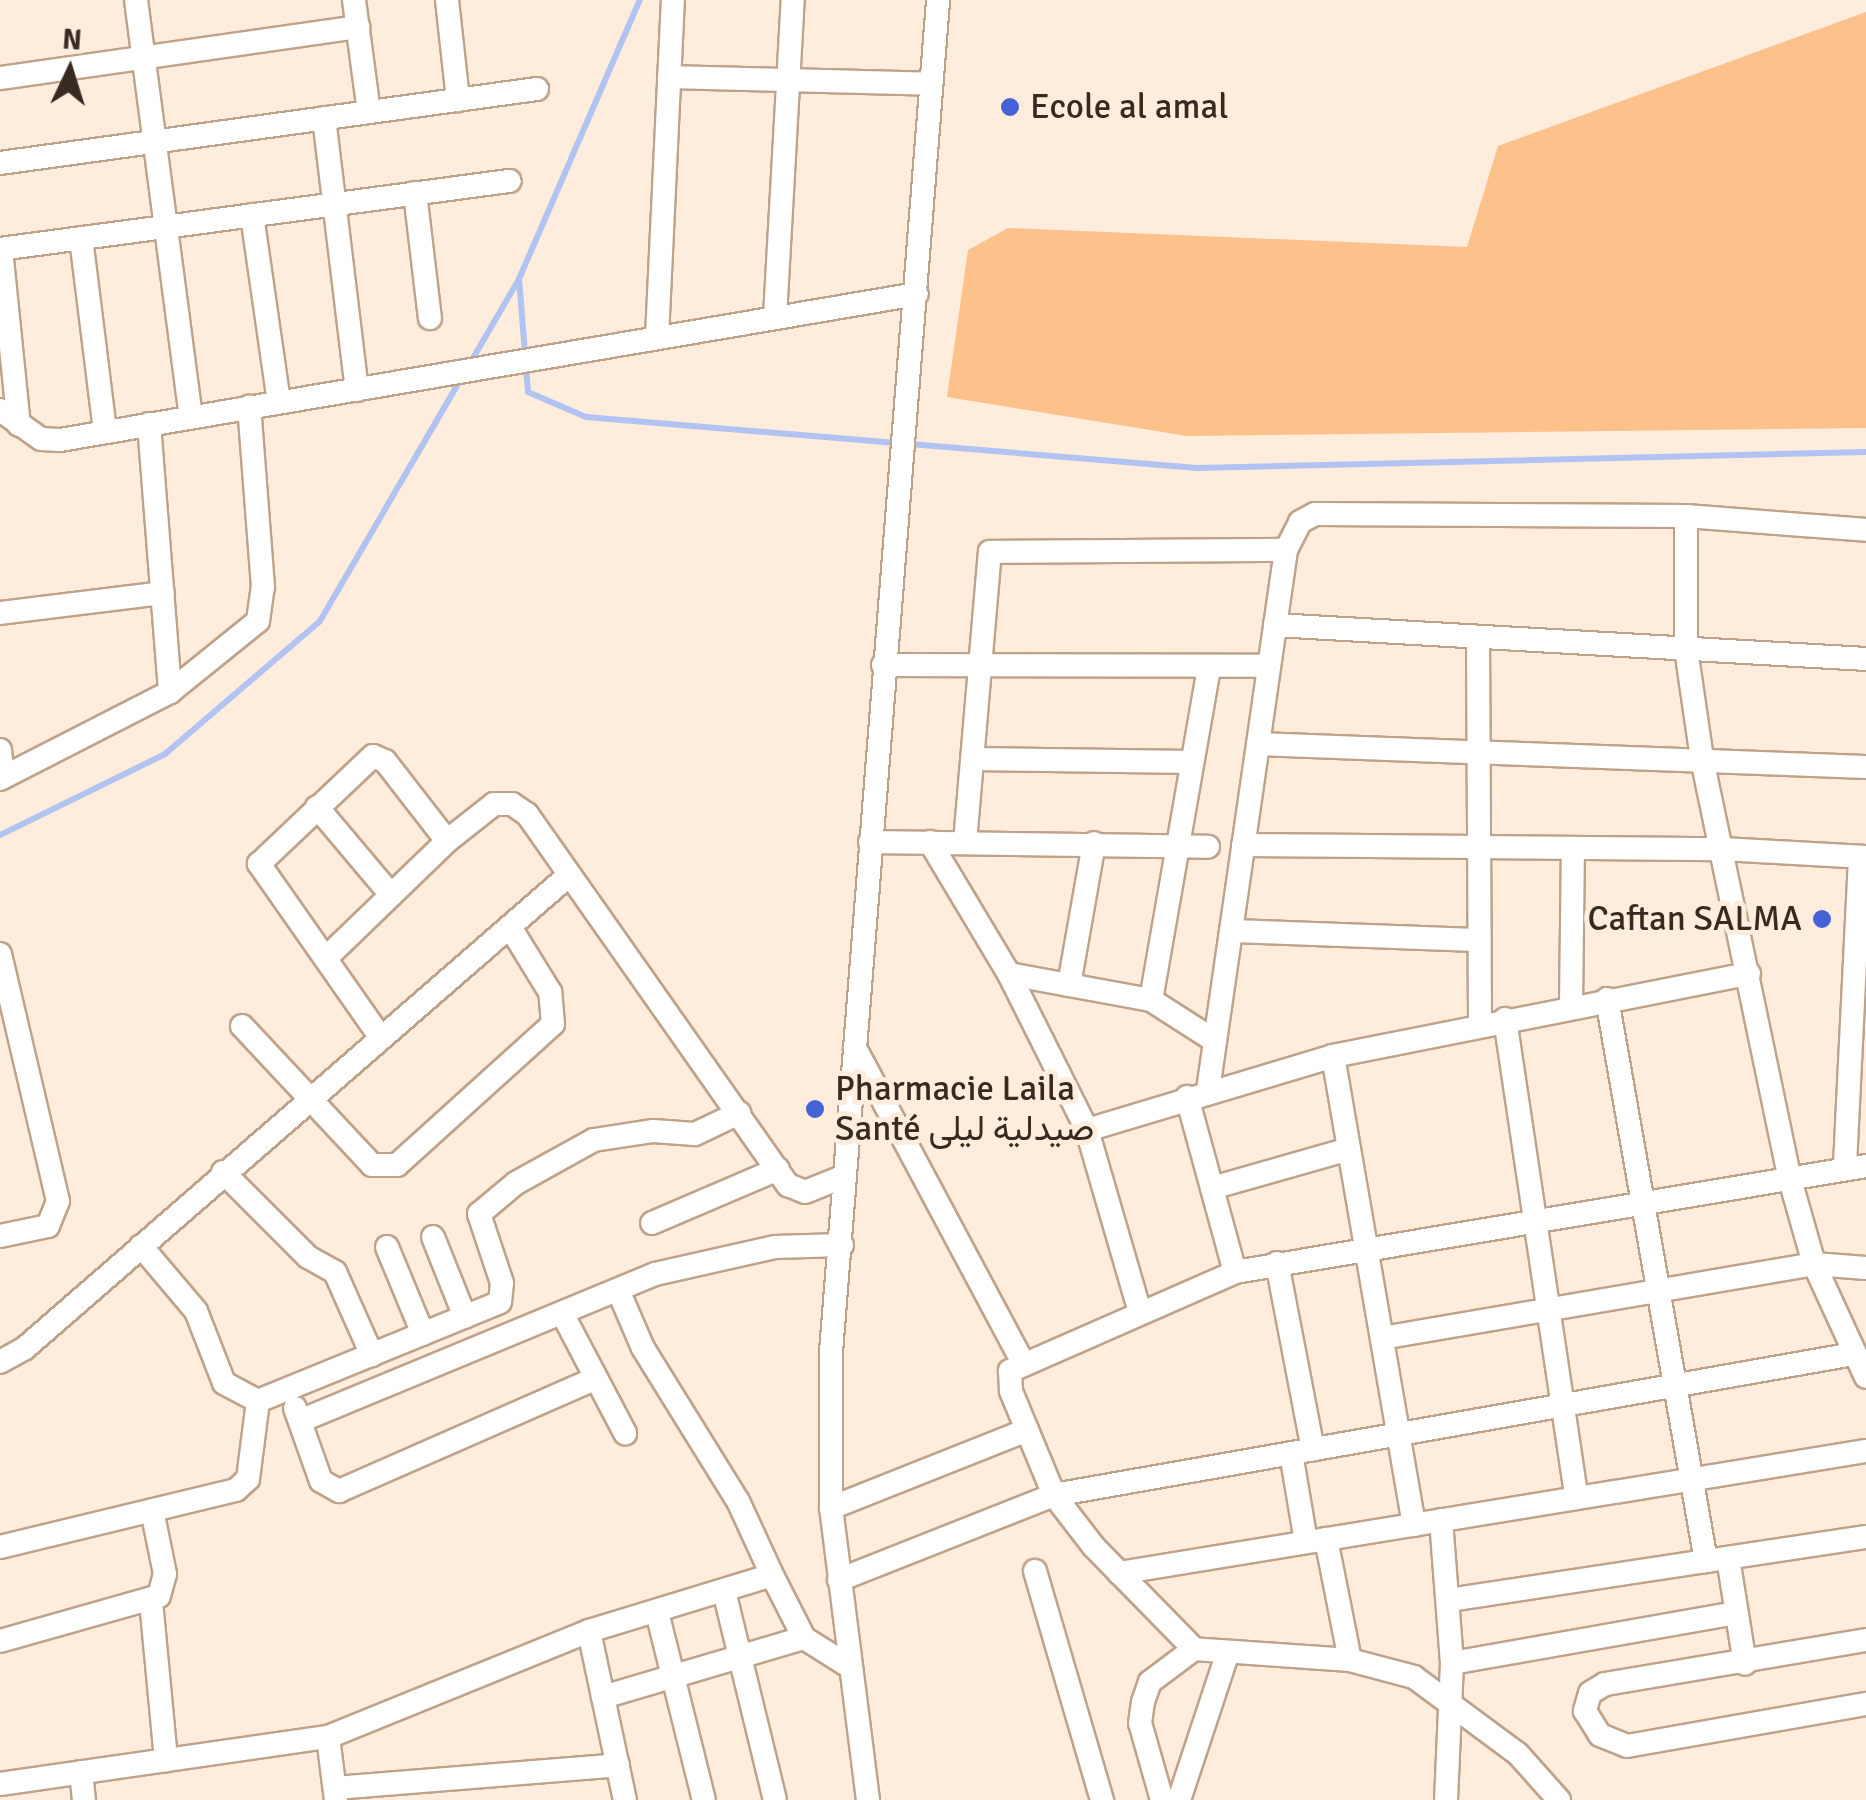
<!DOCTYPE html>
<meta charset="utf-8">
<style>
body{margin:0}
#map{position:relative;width:1866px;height:1800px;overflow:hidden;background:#feecdc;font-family:Signika,Vazirmatn,sans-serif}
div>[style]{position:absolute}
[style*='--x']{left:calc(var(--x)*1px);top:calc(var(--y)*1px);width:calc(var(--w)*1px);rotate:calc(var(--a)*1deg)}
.green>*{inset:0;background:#fdc18c}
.stream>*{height:6px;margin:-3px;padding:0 3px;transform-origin:3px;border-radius:3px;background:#b1c3f2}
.roads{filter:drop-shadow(2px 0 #bfa28a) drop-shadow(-2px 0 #bfa28a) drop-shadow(0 2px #bfa28a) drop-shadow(0 -2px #bfa28a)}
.minor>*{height:22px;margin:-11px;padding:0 11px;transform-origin:11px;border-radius:11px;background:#fff}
.dots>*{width:28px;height:28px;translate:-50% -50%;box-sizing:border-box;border:5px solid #feecdc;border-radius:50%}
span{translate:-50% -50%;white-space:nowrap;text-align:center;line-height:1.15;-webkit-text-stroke:10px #feecdc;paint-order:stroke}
.poi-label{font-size:35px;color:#362a21}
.left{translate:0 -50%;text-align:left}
.right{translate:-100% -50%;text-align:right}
.north{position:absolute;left:20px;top:20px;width:100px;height:100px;-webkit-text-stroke:8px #feecdc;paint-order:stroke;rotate:4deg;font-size:28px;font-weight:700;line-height:40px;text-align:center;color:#362a21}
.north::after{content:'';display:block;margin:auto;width:35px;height:45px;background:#362a21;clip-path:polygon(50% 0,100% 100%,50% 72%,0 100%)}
</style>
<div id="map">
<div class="green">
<div style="clip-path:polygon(1866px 12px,1866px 428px,1187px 436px,947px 397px,968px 250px,1008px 228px,1467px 247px,1498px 146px)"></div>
</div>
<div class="stream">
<div style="--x:519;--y:279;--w:113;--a:85.4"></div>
<div style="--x:528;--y:392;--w:63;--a:23.3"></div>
<div style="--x:586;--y:417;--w:312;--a:4.8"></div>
<div style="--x:469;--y:365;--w:99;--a:-59.8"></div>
<div style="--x:519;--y:279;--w:304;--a:-66.6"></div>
<div style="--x:910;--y:444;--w:288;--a:4.8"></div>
<div style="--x:1197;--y:468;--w:669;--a:-1.37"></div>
<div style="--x:0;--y:835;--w:184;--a:-26.1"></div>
<div style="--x:165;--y:754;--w:204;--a:-40.6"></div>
<div style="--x:320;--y:621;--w:279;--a:-59.8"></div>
</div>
<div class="roads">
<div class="minor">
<div style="--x:136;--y:0;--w:421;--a:82.5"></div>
<div style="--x:354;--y:0;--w:113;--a:82.4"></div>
<div style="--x:447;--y:0;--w:101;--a:83.7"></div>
<div style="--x:669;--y:77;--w:261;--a:1.5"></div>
<div style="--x:0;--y:78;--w:362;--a:-8.1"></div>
<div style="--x:324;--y:118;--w:274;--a:83.1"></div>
<div style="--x:0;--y:163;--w:542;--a:-7.85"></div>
<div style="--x:415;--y:193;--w:126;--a:83.2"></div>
<div style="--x:252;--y:215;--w:189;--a:81.8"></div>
<div style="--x:81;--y:238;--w:194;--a:82.9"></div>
<div style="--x:0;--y:249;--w:514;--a:-7.61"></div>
<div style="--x:1;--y:249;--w:177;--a:84.2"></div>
<div style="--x:775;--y:317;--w:318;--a:-86.8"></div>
<div style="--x:657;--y:337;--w:337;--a:-87.3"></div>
<div style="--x:0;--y:410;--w:50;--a:35.3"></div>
<div style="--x:41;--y:439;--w:19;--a:3"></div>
<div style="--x:60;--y:440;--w:869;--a:-9.67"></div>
<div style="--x:149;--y:424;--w:269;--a:85.5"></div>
<div style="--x:1686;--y:516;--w:133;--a:90"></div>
<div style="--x:1686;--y:649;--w:111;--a:81.7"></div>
<div style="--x:1702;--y:759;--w:426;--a:78.2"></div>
<div style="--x:1789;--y:1176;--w:91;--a:74.1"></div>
<div style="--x:1814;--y:1264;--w:124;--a:65.3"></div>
<div style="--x:0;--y:613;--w:164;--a:-7"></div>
<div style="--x:1275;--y:625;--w:592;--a:3.29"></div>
<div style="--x:1478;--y:637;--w:387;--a:89.7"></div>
<div style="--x:883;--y:665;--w:386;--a:0.1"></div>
<div style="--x:1258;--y:744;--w:608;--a:2.17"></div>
<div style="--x:0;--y:750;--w:27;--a:84"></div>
<div style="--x:973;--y:759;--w:219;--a:0.8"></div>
<div style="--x:0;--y:779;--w:191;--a:-27.1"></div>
<div style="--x:170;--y:692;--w:113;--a:-38.9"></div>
<div style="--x:258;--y:621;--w:34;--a:-82"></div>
<div style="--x:263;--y:587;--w:181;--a:-94.4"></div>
<div style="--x:317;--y:807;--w:115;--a:49.9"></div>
<div style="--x:870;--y:842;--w:338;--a:0.8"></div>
<div style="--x:930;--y:842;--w:154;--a:59.1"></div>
<div style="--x:1009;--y:974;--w:174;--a:63.4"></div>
<div style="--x:1087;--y:1130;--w:190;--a:73.8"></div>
<div style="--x:965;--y:842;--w:291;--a:-85.1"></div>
<div style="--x:990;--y:552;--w:296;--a:-0.4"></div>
<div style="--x:1243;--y:845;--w:479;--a:0.5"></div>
<div style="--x:1722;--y:849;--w:144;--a:3.2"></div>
<div style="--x:1231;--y:931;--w:248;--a:2.1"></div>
<div style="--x:0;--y:954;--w:254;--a:76.8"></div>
<div style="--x:58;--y:1201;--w:27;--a:112"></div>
<div style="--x:48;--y:1226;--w:49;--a:168.2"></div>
<div style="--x:326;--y:958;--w:168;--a:-44"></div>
<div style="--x:447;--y:841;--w:60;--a:-38.2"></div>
<div style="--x:494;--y:804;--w:18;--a:0"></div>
<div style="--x:512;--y:804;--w:18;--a:34"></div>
<div style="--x:527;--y:814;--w:454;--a:54.9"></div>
<div style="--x:788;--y:1185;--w:18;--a:22"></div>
<div style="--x:805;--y:1192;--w:43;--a:-21.8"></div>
<div style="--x:1009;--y:974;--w:144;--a:10.4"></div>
<div style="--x:1151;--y:1000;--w:76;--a:32.6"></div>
<div style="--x:1069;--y:985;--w:144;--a:-80"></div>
<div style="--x:1607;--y:999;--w:571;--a:80.01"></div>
<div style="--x:1151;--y:1000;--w:339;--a:-80.1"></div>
<div style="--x:1571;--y:1006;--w:158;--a:-89.3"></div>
<div style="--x:1505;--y:1019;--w:484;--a:81.5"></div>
<div style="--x:242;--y:1026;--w:190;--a:46.9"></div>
<div style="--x:372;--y:1165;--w:25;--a:0"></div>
<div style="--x:397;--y:1165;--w:210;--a:-42.1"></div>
<div style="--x:553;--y:1024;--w:32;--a:-95"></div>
<div style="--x:550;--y:992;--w:76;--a:-121.6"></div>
<div style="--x:381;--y:1038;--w:213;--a:-125"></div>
<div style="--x:259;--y:864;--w:157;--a:-43.5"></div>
<div style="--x:373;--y:756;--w:13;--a:23"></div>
<div style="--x:385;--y:761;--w:101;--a:52.2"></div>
<div style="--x:855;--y:1048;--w:356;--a:61.9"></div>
<div style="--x:1333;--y:1056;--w:476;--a:80.2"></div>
<div style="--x:1208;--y:1090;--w:546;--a:-81.78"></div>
<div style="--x:1286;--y:550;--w:31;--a:-63"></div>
<div style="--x:1300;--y:522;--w:17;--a:-28"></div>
<div style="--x:1315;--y:514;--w:371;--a:0.3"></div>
<div style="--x:1686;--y:516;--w:181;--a:4.4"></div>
<div style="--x:1187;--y:1097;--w:181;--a:74.7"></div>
<div style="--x:1087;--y:1130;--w:257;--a:-16.7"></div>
<div style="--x:1333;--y:1056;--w:424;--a:-11.2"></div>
<div style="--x:1845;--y:1165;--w:308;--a:-87.2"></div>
<div style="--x:223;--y:1172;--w:120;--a:45"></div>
<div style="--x:308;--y:1257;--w:31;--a:29"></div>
<div style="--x:335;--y:1272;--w:91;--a:66"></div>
<div style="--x:1212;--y:1188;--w:142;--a:-15.9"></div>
<div style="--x:652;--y:1223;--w:137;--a:-23.2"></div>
<div style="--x:433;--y:1237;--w:86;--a:68.2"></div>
<div style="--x:141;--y:1246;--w:85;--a:49.8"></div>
<div style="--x:196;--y:1311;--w:77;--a:68.7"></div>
<div style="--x:224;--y:1383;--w:38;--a:28"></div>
<div style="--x:258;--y:1401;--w:261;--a:-22.2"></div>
<div style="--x:500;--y:1302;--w:19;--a:-84"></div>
<div style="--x:502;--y:1283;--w:73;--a:-108.4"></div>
<div style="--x:479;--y:1214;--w:48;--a:-40"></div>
<div style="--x:516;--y:1183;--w:89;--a:-28.9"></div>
<div style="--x:594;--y:1140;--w:60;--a:-8.7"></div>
<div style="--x:653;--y:1131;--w:42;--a:4.1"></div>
<div style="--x:695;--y:1134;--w:49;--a:-25.5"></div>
<div style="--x:387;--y:1247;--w:94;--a:67.5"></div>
<div style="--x:1277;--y:1263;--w:190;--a:79.1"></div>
<div style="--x:618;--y:1290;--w:63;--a:66.7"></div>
<div style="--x:643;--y:1348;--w:180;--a:58.2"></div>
<div style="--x:738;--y:1501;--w:81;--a:65.3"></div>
<div style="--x:562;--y:1313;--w:136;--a:62.3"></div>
<div style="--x:1382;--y:1338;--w:438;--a:-9.7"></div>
<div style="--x:1814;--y:1264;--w:52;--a:4.4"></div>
<div style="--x:0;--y:1362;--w:29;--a:-29"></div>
<div style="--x:25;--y:1348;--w:719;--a:-41"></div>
<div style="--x:295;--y:1408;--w:77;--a:70.4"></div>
<div style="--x:321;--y:1481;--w:21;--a:29"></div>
<div style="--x:339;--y:1491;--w:276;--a:-23.7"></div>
<div style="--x:300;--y:1421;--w:384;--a:-22.5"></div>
<div style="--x:655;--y:1274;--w:123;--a:-12.7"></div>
<div style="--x:775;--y:1247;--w:67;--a:-1.7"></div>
<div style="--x:1291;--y:1453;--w:90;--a:80.4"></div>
<div style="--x:831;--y:1508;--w:211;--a:-21.7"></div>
<div style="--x:1441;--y:1520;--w:143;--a:85.6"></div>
<div style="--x:1452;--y:1663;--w:137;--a:92.5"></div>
<div style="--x:1326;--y:1539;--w:123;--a:78.8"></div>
<div style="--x:0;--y:1547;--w:243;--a:-13.6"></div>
<div style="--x:236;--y:1490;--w:16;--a:-43"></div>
<div style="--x:248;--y:1479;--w:79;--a:-82.7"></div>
<div style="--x:1728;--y:1558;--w:107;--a:80.9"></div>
<div style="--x:1035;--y:1571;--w:239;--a:73.7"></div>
<div style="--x:1119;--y:1573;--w:757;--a:-9.28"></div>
<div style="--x:839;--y:1580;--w:231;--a:-21.6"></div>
<div style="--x:1054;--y:1495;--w:812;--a:-10"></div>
<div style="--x:724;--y:1591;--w:215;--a:76.3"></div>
<div style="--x:1449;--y:1600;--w:422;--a:-8.6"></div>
<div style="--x:151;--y:1601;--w:160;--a:84.6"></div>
<div style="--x:657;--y:1612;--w:194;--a:76"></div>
<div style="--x:589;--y:1631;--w:173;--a:78"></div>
<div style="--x:1866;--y:1640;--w:265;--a:170.4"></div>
<div style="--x:1605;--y:1684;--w:17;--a:149"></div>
<div style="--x:1590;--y:1693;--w:19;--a:106"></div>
<div style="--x:1585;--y:1711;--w:28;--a:58"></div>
<div style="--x:1600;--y:1735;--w:29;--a:22"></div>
<div style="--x:1627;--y:1746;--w:243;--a:-10"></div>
<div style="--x:0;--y:1641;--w:165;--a:-15.8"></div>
<div style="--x:159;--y:1596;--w:23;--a:-75"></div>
<div style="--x:165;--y:1574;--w:65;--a:-101.5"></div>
<div style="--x:1452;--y:1663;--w:289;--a:-10"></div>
<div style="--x:603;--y:1697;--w:209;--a:-16.4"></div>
<div style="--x:328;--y:1737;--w:64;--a:82.8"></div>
<div style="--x:81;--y:1772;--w:28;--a:84"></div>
<div style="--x:0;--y:1784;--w:331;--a:-8.2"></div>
<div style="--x:328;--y:1737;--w:282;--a:-22.1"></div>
<div style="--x:589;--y:1631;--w:191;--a:-17"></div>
<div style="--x:772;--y:1575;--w:71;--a:63.1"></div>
<div style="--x:804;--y:1638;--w:54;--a:32.2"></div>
<div style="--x:335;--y:1788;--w:284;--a:-4.6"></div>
<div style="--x:868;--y:1800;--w:294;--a:-97.2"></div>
<div style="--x:831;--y:1508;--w:156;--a:-90"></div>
<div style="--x:831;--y:1352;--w:1356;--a:-85.47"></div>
<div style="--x:1162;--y:1800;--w:80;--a:-105.9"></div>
<div style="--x:1140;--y:1723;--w:21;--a:-82"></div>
<div style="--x:1143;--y:1702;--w:21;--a:-71"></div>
<div style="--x:1150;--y:1682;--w:55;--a:-36.9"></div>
<div style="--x:1179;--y:1800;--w:153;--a:-71.7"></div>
<div style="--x:1559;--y:1800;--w:62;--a:-131.7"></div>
<div style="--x:1518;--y:1754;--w:129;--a:-143.5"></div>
<div style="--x:1414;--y:1677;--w:66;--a:-165.1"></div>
<div style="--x:1350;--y:1660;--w:156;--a:-176"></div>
<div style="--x:1194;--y:1649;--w:143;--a:-134.4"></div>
<div style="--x:1094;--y:1547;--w:66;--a:-127.6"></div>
<div style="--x:1054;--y:1495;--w:113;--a:-112.5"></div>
<div style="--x:1011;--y:1391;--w:20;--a:-93"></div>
<div style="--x:1010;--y:1371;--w:246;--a:-23.7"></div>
<div style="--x:1235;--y:1272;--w:640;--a:-9.54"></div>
</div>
</div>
<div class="dots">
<div style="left:1010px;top:107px;background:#4362d5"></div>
<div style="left:1822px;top:919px;background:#4362d5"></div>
<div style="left:815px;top:1109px;background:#4362d5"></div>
</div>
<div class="poi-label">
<span class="left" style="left:1030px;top:107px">Ecole al amal</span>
<span class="right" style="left:1802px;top:919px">Caftan SALMA</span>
<span class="left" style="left:835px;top:1109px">Pharmacie Laila<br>Santé صيدلية ليلى</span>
</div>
<div class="north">N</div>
</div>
